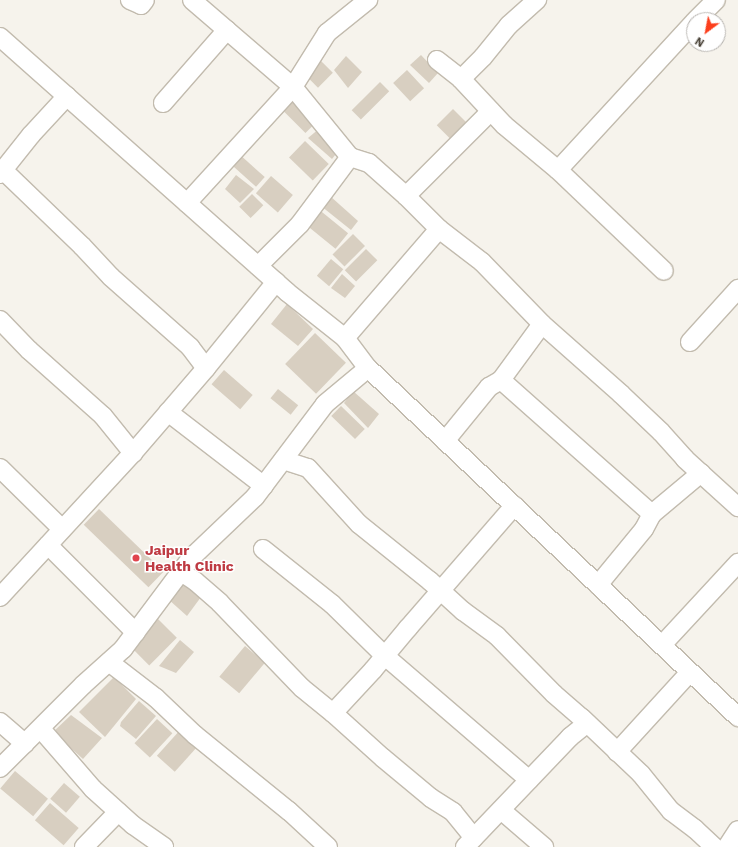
<!DOCTYPE html>
<style>
body{margin:0}
#map{position:relative;width:738px;height:847px;overflow:hidden;background:#f6f3ec;font-family:"Work Sans",sans-serif}
div>[style]{position:absolute}
[style*='--x']{left:calc(var(--x)*1px);top:calc(var(--y)*1px);width:calc(var(--w)*1px);rotate:calc(var(--a)*1deg)}
.building>*{inset:0;background:#d8cfc1;transform-origin:0 0}
.roads{filter:drop-shadow(1px 0 #c2bbae) drop-shadow(-1px 0 #c2bbae) drop-shadow(0 1px #c2bbae) drop-shadow(0 -1px #c2bbae)}
.minor>*{height:18px;margin:-9px;padding:0 9px;transform-origin:9px;border-radius:9px;background:#fff}
.dots>*{width:11px;height:11px;translate:-50% -50%;box-sizing:border-box;border:2px solid #fff;border-radius:50%}
span{translate:-50% -50%;white-space:nowrap;text-align:center;line-height:1.15;-webkit-text-stroke:3px #fff;paint-order:stroke}
.health-label{font-size:14px;color:#be3a42;font-weight:700}
.left{translate:0 -50%;text-align:left}
.north{position:absolute;left:686px;top:12px;width:40px;height:40px;box-sizing:border-box;background:#fff;border:1px solid #b7b4b0;border-radius:50%;rotate:212deg;font-size:11px;font-weight:700;line-height:16px;text-align:center;color:#4b4439}
.north::after{content:'';display:block;margin:auto;width:14px;height:18px;background:#fc3f1d;clip-path:polygon(50% 0,100% 100%,50% 72%,0 100%)}
</style>
<div id="map">
<div class="building">
<div style="clip-path:polygon(421px 55px,438px 73px,429px 83px,410px 65px)"></div>
<div style="clip-path:polygon(346px 56px,362px 72px,348px 88px,334px 70px)"></div>
<div style="left:318px;top:58px;width:21px;height:21px;rotate:45deg"></div>
<div style="left:407px;top:70px;width:25px;height:19px;rotate:47deg"></div>
<div style="left:380px;top:82px;width:13px;height:40px;rotate:45deg"></div>
<div style="left:292px;top:97px;width:35px;height:16px;rotate:45deg"></div>
<div style="left:453px;top:109px;width:23px;height:23px;rotate:45deg"></div>
<div style="clip-path:polygon(320px 128px,340px 149px,332px 159px,308px 138px)"></div>
<div style="left:305px;top:141px;width:33px;height:23px;rotate:44deg"></div>
<div style="left:238px;top:153px;width:36px;height:13px;rotate:42deg"></div>
<div style="clip-path:polygon(236px 175px,254px 189px,240px 203px,225px 189px)"></div>
<div style="left:271px;top:176px;width:29px;height:23px;rotate:41deg"></div>
<div style="left:252px;top:194px;width:16px;height:18px;rotate:45deg"></div>
<div style="clip-path:polygon(330px 196px,358px 221px,351px 230px,321px 206px)"></div>
<div style="left:317px;top:208px;width:40px;height:20px;rotate:39deg"></div>
<div style="left:353px;top:234px;width:17px;height:29px;rotate:45deg"></div>
<div style="left:366px;top:249px;width:16px;height:30px;rotate:45deg"></div>
<div style="left:331px;top:259px;width:16px;height:22px;rotate:40deg"></div>
<div style="clip-path:polygon(342px 274px,355px 286px,345px 298px,331px 288px)"></div>
<div style="clip-path:polygon(287px 304px,313px 329px,298px 346px,271px 324px)"></div>
<div style="left:315px;top:333px;width:43px;height:43px;rotate:44deg"></div>
<div style="left:224px;top:370px;width:38px;height:19px;rotate:41deg"></div>
<div style="left:278px;top:389px;width:26px;height:12px;rotate:39deg"></div>
<div style="clip-path:polygon(353px 391px,379px 414px,368px 428px,344px 403px)"></div>
<div style="left:341px;top:406px;width:33px;height:14px;rotate:44deg"></div>
<div style="left:99px;top:509px;width:90px;height:22px;rotate:44deg"></div>
<div style="clip-path:polygon(184px 583px,201px 597px,187px 616px,168px 599px)"></div>
<div style="left:157px;top:618px;width:28px;height:39px;rotate:45deg"></div>
<div style="clip-path:polygon(180px 640px,194px 652px,176px 673px,159px 666px)"></div>
<div style="left:245px;top:646px;width:26px;height:40px;rotate:40deg"></div>
<div style="clip-path:polygon(114px 677px,136px 699px,105px 737px,79px 712px)"></div>
<div style="clip-path:polygon(139px 701px,156px 716px,136px 739px,120px 726px,121px 722px)"></div>
<div style="clip-path:polygon(71px 715px,102px 738px,83px 759px,53px 732px)"></div>
<div style="left:157px;top:719px;width:21px;height:33px;rotate:43deg"></div>
<div style="left:181px;top:729px;width:24px;height:36px;rotate:42deg"></div>
<div style="left:15px;top:771px;width:43px;height:23px;rotate:40deg"></div>
<div style="left:64px;top:783px;width:21px;height:21px;rotate:41deg"></div>
<div style="left:50px;top:803px;width:38px;height:23px;rotate:41deg"></div>
</div>
<div class="roads">
<div class="minor">
<div style="--x:130;--y:0;--w:12;--a:24"></div>
<div style="--x:141;--y:5;--w:6;--a:-51"></div>
<div style="--x:696;--y:20;--w:28;--a:-45"></div>
<div style="--x:0;--y:37;--w:384;--a:41.6"></div>
<div style="--x:287;--y:292;--w:74;--a:38.4"></div>
<div style="--x:345;--y:338;--w:38;--a:53"></div>
<div style="--x:368;--y:368;--w:509;--a:43.33"></div>
<div style="--x:437;--y:60;--w:31;--a:38"></div>
<div style="--x:461;--y:79;--w:63;--a:46.9"></div>
<div style="--x:504;--y:125;--w:70;--a:39.8"></div>
<div style="--x:558;--y:170;--w:201;--a:-47.4"></div>
<div style="--x:461;--y:79;--w:31;--a:-45"></div>
<div style="--x:483;--y:57;--w:41;--a:-50.9"></div>
<div style="--x:509;--y:25;--w:38;--a:-42"></div>
<div style="--x:163;--y:103;--w:97;--a:-48.8"></div>
<div style="--x:350;--y:157;--w:90;--a:-129.2"></div>
<div style="--x:293;--y:87;--w:64;--a:-57.8"></div>
<div style="--x:327;--y:33;--w:53;--a:-38.8"></div>
<div style="--x:3;--y:170;--w:110;--a:43.9"></div>
<div style="--x:82;--y:246;--w:42;--a:46.9"></div>
<div style="--x:111;--y:277;--w:106;--a:41.5"></div>
<div style="--x:190;--y:347;--w:26;--a:53"></div>
<div style="--x:558;--y:170;--w:146;--a:43.6"></div>
<div style="--x:0;--y:174;--w:50;--a:-51.5"></div>
<div style="--x:31;--y:135;--w:53;--a:-47.3"></div>
<div style="--x:406;--y:196;--w:120;--a:-45"></div>
<div style="--x:187;--y:203;--w:157;--a:-47.6"></div>
<div style="--x:293;--y:87;--w:133;--a:-139.3"></div>
<div style="--x:258;--y:266;--w:59;--a:-45"></div>
<div style="--x:300;--y:224;--w:84;--a:-53.3"></div>
<div style="--x:350;--y:157;--w:20;--a:18"></div>
<div style="--x:369;--y:163;--w:50;--a:41.7"></div>
<div style="--x:406;--y:196;--w:47;--a:45"></div>
<div style="--x:439;--y:229;--w:54;--a:37.5"></div>
<div style="--x:482;--y:262;--w:86;--a:45.9"></div>
<div style="--x:542;--y:324;--w:106;--a:41.5"></div>
<div style="--x:621;--y:394;--w:55;--a:43.5"></div>
<div style="--x:661;--y:432;--w:36;--a:48"></div>
<div style="--x:685;--y:459;--w:72;--a:42.2"></div>
<div style="--x:0;--y:320;--w:42;--a:46"></div>
<div style="--x:29;--y:350;--w:99;--a:41.7"></div>
<div style="--x:103;--y:416;--w:48;--a:51"></div>
<div style="--x:345;--y:338;--w:144;--a:-49.2"></div>
<div style="--x:690;--y:342;--w:72;--a:-47.8"></div>
<div style="--x:501;--y:380;--w:202;--a:41.6"></div>
<div style="--x:168;--y:412;--w:121;--a:37.6"></div>
<div style="--x:445;--y:441;--w:70;--a:-50.8"></div>
<div style="--x:489;--y:387;--w:14;--a:-30"></div>
<div style="--x:501;--y:380;--w:69;--a:-53.8"></div>
<div style="--x:283;--y:460;--w:26;--a:18"></div>
<div style="--x:308;--y:468;--w:76;--a:47.7"></div>
<div style="--x:359;--y:524;--w:91;--a:38.8"></div>
<div style="--x:430;--y:581;--w:45;--a:42.3"></div>
<div style="--x:463;--y:611;--w:42;--a:36.3"></div>
<div style="--x:497;--y:636;--w:81;--a:45.5"></div>
<div style="--x:554;--y:694;--w:37;--a:41"></div>
<div style="--x:582;--y:718;--w:81;--a:43.5"></div>
<div style="--x:641;--y:774;--w:48;--a:51"></div>
<div style="--x:671;--y:811;--w:30;--a:37"></div>
<div style="--x:695;--y:829;--w:26;--a:43"></div>
<div style="--x:0;--y:468;--w:87;--a:44.5"></div>
<div style="--x:48;--y:545;--w:124;--a:45"></div>
<div style="--x:263;--y:549;--w:88;--a:38.6"></div>
<div style="--x:332;--y:604;--w:74;--a:44.5"></div>
<div style="--x:385;--y:656;--w:190;--a:40.7"></div>
<div style="--x:181;--y:572;--w:17;--a:33"></div>
<div style="--x:195;--y:581;--w:33;--a:41"></div>
<div style="--x:220;--y:603;--w:118;--a:46"></div>
<div style="--x:302;--y:688;--w:40;--a:39"></div>
<div style="--x:333;--y:713;--w:67;--a:42"></div>
<div style="--x:383;--y:758;--w:62;--a:39.8"></div>
<div style="--x:431;--y:798;--w:26;--a:32"></div>
<div style="--x:453;--y:812;--w:33;--a:51"></div>
<div style="--x:598;--y:585;--w:72;--a:-50.6"></div>
<div style="--x:644;--y:529;--w:17;--a:-62"></div>
<div style="--x:652;--y:514;--w:64;--a:-39.9"></div>
<div style="--x:0;--y:597;--w:196;--a:-47.3"></div>
<div style="--x:133;--y:453;--w:112;--a:-49.3"></div>
<div style="--x:206;--y:368;--w:111;--a:-50.9"></div>
<div style="--x:662;--y:645;--w:112;--a:-47.2"></div>
<div style="--x:109;--y:662;--w:59;--a:37.5"></div>
<div style="--x:156;--y:698;--w:54;--a:43.5"></div>
<div style="--x:195;--y:735;--w:121;--a:39"></div>
<div style="--x:289;--y:811;--w:53;--a:42.7"></div>
<div style="--x:333;--y:713;--w:59;--a:-47.1"></div>
<div style="--x:373;--y:670;--w:55;--a:-50.2"></div>
<div style="--x:408;--y:628;--w:162;--a:-49"></div>
<div style="--x:0;--y:722;--w:33;--a:41"></div>
<div style="--x:41;--y:729;--w:79;--a:49.1"></div>
<div style="--x:93;--y:789;--w:54;--a:42"></div>
<div style="--x:133;--y:825;--w:38;--a:35"></div>
<div style="--x:617;--y:752;--w:108;--a:-47.6"></div>
<div style="--x:0;--y:768;--w:117;--a:-45"></div>
<div style="--x:83;--y:685;--w:54;--a:-42"></div>
<div style="--x:123;--y:649;--w:114;--a:-53.2"></div>
<div style="--x:191;--y:558;--w:88;--a:-43.6"></div>
<div style="--x:255;--y:497;--w:116;--a:-53"></div>
<div style="--x:325;--y:404;--w:56;--a:-39.9"></div>
<div style="--x:501;--y:810;--w:57;--a:40.7"></div>
<div style="--x:84;--y:847;--w:49;--a:-45.8"></div>
<div style="--x:465;--y:847;--w:152;--a:-46.3"></div>
<div style="--x:570;--y:737;--w:22;--a:-39"></div>
<div style="--x:727;--y:847;--w:20;--a:-57"></div>
</div>
</div>
<div class="dots">
<div style="left:136px;top:558px;background:#e0444e"></div>
</div>
<div class="health-label">
<span class="left" style="left:145px;top:558px">Jaipur<br>Health Clinic</span>
</div>
<div class="north">N</div>
</div>
